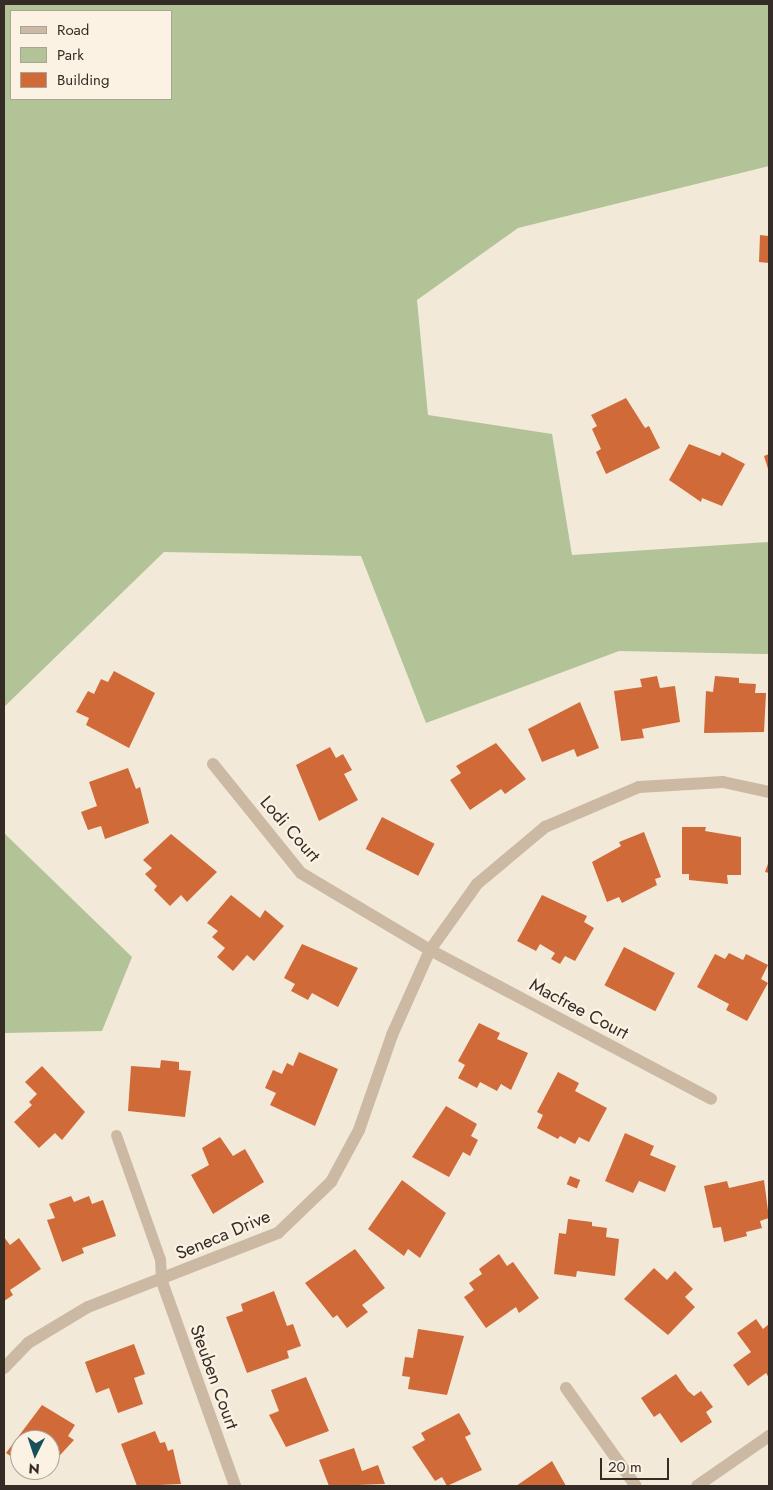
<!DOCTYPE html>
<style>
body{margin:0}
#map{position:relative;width:773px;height:1490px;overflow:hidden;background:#f3e9d8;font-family:Jost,sans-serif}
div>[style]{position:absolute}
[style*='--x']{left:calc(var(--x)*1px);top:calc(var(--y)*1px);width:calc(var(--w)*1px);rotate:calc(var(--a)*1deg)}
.green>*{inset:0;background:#b1c397}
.building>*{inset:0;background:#d06a39;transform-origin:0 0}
.lane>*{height:11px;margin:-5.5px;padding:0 5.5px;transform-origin:5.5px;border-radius:5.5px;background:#ccb9a3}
.street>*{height:12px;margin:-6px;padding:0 6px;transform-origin:6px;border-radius:6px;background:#ccb9a3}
span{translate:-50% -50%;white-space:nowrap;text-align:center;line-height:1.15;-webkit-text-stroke:4.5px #fbf2e4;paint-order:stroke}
.street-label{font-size:18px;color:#362c26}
.frame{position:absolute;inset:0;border:5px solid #362c26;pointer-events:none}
.legend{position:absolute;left:10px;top:10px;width:162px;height:90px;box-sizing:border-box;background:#fbf2e4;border:1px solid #aca398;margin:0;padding:6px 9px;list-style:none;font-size:15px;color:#362c26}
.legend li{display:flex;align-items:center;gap:10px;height:25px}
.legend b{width:25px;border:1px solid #aca398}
.north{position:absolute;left:10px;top:1430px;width:50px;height:50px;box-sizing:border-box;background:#fbf2e4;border:1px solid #aca398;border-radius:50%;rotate:184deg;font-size:14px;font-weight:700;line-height:20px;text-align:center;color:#362c26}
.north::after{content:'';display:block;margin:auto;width:18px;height:22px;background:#18515b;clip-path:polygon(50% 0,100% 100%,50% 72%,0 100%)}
.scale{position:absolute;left:600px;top:1458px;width:69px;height:22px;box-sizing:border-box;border:2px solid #362c26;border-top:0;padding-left:6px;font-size:15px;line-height:18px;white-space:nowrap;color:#362c26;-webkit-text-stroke:4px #fbf2e4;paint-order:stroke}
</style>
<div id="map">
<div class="green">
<div style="clip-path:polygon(evenodd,4px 4px,769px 4px,769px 166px,518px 228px,417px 300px,428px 415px,552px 434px,572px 555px,769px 542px,769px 654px,619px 651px,426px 723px,361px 556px,164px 552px,4px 707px,4px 4px,11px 11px,171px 11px,171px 99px,11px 99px,11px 11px)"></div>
<div style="clip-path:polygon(4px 833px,132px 957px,102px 1031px,4px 1033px)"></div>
</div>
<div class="building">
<div style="clip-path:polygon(760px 235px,769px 236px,769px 263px,759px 262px)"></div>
<div style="clip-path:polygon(626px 398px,645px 428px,649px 426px,660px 448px,606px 474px,596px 452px,601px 449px,592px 429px,597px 426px,591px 415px)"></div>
<div style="clip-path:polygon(689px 444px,720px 456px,722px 452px,745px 464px,722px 506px,702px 498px,701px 502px,669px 480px)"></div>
<div style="clip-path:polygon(769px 454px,769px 472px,764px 456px)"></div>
<div style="clip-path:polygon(114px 671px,155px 693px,129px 748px,86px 725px,89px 718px,76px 712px,88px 691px,94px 694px,101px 679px,108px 682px)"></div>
<div style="clip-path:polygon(657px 676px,660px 688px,675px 686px,680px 722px,642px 729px,644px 738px,621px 741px,614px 691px,642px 687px,640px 679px)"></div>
<div style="clip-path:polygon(715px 676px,739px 678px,739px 683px,756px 684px,755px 693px,766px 693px,764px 732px,704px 733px,706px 691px,713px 692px)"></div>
<div style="clip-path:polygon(580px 702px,599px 748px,577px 757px,574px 749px,542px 762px,528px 729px)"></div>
<div style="clip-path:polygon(496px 743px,526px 779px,505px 794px,501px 789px,470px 810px,450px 780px,461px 773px,456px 766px)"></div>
<div style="clip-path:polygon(330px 747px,336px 758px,343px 754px,352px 770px,344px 774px,358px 800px,319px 821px,296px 765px)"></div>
<div style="clip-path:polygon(128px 768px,136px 789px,140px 787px,149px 823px,105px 839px,101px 826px,88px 830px,81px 812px,97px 806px,89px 782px)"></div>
<div style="left:382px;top:817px;width:59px;height:36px;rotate:27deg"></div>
<div style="clip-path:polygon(682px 827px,706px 827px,705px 831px,741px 837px,741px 875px,727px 875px,728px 884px,689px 880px,689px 874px,682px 874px)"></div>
<div style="clip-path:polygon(644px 832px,661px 877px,655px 879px,657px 885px,622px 903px,619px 897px,607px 902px,592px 862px,621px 846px,619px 842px)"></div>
<div style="clip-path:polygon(171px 834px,217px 872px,187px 902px,181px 895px,170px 906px,154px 890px,157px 886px,145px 874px,152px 868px,143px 860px)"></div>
<div style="clip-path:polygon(769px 861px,769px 873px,765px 872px)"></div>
<div style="clip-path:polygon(231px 895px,260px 918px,265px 910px,284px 926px,254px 961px,247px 955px,233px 971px,217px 957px,225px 948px,212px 937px,218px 931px,207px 923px)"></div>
<div style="clip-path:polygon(542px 895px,587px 916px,584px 922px,594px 928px,575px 961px,565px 956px,560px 964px,551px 959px,555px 953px,540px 944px,536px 951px,517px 941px)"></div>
<div style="clip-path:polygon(302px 944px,358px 968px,338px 1007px,312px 993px,308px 1000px,291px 991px,295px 984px,284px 978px)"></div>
<div style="left:624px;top:947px;width:57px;height:43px;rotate:27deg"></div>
<div style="clip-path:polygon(729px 953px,743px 960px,746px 954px,768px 965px,761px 979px,768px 983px,747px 1021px,726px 1010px,729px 1004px,697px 987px,715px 954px,725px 959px)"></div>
<div style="clip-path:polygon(479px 1023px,500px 1033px,497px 1039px,528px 1053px,511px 1090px,501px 1084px,497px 1091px,480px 1082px,477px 1088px,458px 1078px,465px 1065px,458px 1061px)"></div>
<div style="clip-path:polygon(299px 1052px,338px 1069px,315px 1126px,270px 1105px,276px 1093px,265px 1088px,273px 1070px,282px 1074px,287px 1063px,293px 1066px)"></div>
<div style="clip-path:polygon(161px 1060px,179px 1062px,179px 1070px,191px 1071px,185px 1117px,128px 1111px,131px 1066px,160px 1068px)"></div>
<div style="clip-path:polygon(42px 1066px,85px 1112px,62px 1140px,55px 1133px,39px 1148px,14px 1122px,32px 1105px,29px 1102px,37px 1094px,25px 1082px)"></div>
<div style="clip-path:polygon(558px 1072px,579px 1083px,575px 1091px,607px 1108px,589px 1142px,579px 1137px,575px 1144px,560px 1136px,558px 1139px,537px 1128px,543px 1115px,537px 1112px)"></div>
<div style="clip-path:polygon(446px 1106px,477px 1124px,471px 1136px,478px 1140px,470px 1156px,463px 1152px,449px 1177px,412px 1157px)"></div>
<div style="clip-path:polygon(625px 1133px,654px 1146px,650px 1155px,676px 1166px,665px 1192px,639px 1181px,633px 1193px,605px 1181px)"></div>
<div style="clip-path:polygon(220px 1137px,233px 1156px,245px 1149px,264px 1182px,213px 1214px,191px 1175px,209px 1165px,202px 1148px)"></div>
<div style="left:570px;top:1176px;width:11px;height:9px;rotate:22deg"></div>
<div style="clip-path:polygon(402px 1180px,446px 1213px,420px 1258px,408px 1249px,404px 1256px,368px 1229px)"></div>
<div style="clip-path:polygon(764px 1180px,769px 1218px,760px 1221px,762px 1228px,746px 1232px,747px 1236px,724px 1242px,721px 1227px,713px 1228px,704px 1186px,727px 1181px,729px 1188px)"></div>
<div style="clip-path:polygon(71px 1196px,74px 1202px,89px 1196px,92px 1204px,103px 1200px,116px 1236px,82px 1248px,84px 1253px,62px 1262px,47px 1220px,55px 1218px,49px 1204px)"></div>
<div style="clip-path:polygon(568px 1219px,592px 1222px,592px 1226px,607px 1228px,606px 1237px,619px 1239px,615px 1276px,577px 1271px,576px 1277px,554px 1274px,559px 1233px,566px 1234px)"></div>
<div style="clip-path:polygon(4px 1237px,10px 1245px,19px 1238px,41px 1269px,10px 1290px,13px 1295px,4px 1301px)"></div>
<div style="clip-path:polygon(355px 1249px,385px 1288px,362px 1305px,368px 1312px,347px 1328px,337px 1315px,333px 1318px,305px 1283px)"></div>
<div style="clip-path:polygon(499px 1254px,507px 1266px,513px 1262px,539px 1298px,519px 1313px,516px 1307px,486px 1328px,464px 1297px,474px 1290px,469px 1283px,482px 1274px,479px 1269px)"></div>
<div style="clip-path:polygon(654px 1268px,667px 1280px,675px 1271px,693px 1289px,685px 1297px,695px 1307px,668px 1335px,624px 1299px)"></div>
<div style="clip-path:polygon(274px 1291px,287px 1326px,293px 1324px,301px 1346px,287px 1351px,289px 1358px,247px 1373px,226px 1317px,243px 1311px,241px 1304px)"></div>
<div style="clip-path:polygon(756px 1319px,763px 1329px,769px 1324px,769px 1378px,766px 1373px,748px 1386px,733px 1365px,751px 1352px,737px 1333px)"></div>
<div style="clip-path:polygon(418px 1329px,464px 1336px,447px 1395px,408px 1389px,410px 1377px,402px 1376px,405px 1357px,413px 1358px)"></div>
<div style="clip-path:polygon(134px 1344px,145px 1374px,134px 1378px,143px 1404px,118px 1413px,109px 1388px,96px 1393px,85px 1362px)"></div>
<div style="clip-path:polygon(676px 1374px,688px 1391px,694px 1396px,701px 1391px,713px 1407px,706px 1412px,712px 1422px,681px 1443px,660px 1413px,654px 1417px,641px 1398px)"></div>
<div style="clip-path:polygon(306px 1377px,329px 1431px,286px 1447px,269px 1415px,279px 1411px,271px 1390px)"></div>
<div style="clip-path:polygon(42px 1405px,75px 1425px,68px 1436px,74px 1440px,50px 1466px,50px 1440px,20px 1440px,20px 1462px,6px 1453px)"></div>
<div style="clip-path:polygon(459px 1413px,471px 1434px,465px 1437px,482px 1470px,447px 1486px,442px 1477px,435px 1481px,412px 1447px,425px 1440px,421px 1433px)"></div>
<div style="clip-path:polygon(155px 1431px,160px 1443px,165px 1442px,168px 1451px,173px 1449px,181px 1484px,137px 1486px,121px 1444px)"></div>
<div style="clip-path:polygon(354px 1448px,362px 1471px,378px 1465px,385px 1484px,329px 1486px,319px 1460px)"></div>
<div style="clip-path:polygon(552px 1461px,566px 1486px,516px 1486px,545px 1466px)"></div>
<div style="clip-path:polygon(33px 1470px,47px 1470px,43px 1477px)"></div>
</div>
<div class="lane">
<div style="--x:116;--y:1135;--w:132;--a:70.5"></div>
<div style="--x:160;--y:1259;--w:20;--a:87"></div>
</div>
<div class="street">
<div style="--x:213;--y:764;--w:140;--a:51.1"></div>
<div style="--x:301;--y:873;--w:150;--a:30.8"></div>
<div style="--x:430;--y:950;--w:318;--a:27.9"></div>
<div style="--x:161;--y:1279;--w:220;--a:70.3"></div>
<div style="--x:4;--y:1368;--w:35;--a:-46"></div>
<div style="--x:28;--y:1343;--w:70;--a:-31"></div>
<div style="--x:88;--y:1307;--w:204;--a:-21.3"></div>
<div style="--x:278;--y:1233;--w:74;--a:-43.9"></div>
<div style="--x:331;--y:1182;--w:59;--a:-61.7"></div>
<div style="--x:359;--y:1130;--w:101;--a:-70.8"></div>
<div style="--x:392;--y:1035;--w:93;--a:-65.9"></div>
<div style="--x:430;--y:950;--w:81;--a:-54.5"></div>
<div style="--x:477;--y:884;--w:89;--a:-40"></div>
<div style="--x:545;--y:827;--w:102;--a:-23.1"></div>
<div style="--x:639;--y:787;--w:84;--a:-3.4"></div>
<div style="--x:723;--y:782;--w:47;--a:12.3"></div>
<div style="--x:566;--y:1388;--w:120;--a:54.5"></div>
<div style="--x:697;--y:1486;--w:88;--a:-34.8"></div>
</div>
<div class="street-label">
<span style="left:290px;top:829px;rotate:49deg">Lodi Court</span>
<span style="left:579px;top:1009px;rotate:28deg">Macfree Court</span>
<span style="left:223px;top:1235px;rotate:-23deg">Seneca Drive</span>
<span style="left:214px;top:1377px;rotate:70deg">Steuben Court</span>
</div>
<div class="frame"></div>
<ul class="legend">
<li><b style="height:6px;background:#ccb9a3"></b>Road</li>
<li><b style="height:14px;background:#b1c397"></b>Park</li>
<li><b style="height:14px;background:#d06a39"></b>Building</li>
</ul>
<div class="north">N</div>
<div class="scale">20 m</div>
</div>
